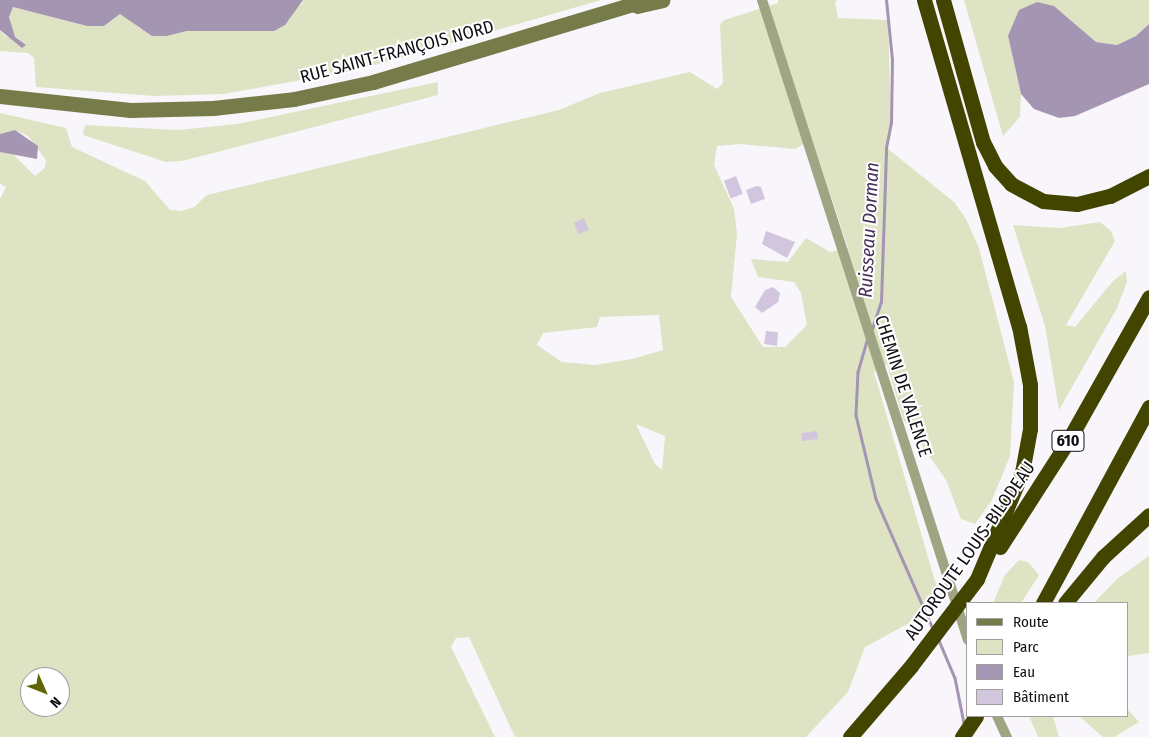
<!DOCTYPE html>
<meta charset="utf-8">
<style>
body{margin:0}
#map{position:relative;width:1149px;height:737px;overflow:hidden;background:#f9f6fb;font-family:"Fira Sans Condensed",sans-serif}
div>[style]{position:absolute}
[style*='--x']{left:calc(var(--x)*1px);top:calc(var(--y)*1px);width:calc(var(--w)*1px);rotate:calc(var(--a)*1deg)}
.green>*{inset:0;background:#dee3c3}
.water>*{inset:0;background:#a495b2}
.stream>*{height:2.5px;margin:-1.25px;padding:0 1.25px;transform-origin:1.25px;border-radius:1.25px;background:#a495b2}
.building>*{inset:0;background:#d2c6de;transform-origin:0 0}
.street>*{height:10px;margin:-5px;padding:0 5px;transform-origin:5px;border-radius:5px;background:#9fa482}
.secondary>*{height:15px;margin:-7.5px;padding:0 7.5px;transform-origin:7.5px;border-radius:7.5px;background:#767c49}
.highway>*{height:15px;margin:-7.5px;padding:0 7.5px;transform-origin:7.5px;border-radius:7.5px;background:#414500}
.highway-bridge>*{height:15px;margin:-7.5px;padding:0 7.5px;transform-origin:7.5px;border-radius:7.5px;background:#414500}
span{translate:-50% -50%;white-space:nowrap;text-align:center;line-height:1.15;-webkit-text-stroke:4px #fff;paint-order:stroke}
.shield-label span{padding:1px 4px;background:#fff;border:1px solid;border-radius:4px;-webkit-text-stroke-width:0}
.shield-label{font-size:16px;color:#140f17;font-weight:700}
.street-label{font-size:18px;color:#140f17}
.water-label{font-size:19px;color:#452e58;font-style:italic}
.legend{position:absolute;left:966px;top:602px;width:162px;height:115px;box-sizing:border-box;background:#fff;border:1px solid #a19fa2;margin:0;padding:6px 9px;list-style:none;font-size:15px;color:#140f17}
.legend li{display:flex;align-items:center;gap:10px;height:25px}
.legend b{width:25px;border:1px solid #a19fa2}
.north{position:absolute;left:20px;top:667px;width:50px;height:50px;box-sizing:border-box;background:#fff;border:1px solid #a19fa2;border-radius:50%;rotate:134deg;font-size:14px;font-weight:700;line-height:20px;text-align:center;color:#140f17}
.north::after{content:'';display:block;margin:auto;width:18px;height:22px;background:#5f6503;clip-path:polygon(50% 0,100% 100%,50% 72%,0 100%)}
</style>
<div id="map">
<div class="green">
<div style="clip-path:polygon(303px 0,601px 0,358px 70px,223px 94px,155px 96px,36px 87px,34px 58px,28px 53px,0 51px,0 30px,4px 35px,26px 45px,15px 37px,11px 28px,9px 17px,13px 7px,87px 26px,104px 26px,120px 14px,130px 18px,139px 28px,167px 36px,302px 4px)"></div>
<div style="clip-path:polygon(evenodd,778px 0,838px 0,835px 1px,838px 18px,888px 20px,891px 123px,887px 148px,954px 202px,966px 219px,979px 248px,1014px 382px,1010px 456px,992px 500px,975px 524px,961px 519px,946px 480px,903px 419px,887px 364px,874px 372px,937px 588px,917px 619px,865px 647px,848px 692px,806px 737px,515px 737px,469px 637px,456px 638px,451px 647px,495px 737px,0 737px,0 199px,6px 187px,0 184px,0 152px,11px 152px,35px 176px,45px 168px,46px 160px,28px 136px,15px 130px,0 134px,0 113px,66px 128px,72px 147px,145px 181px,170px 210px,181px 211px,194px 207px,207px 195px,559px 110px,600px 93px,690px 72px,717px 89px,723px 83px,720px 25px,724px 20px,778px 3px,778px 0,812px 139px,848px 248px,830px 252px,806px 238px,788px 262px,751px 259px,758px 277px,794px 282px,801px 293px,807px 325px,785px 347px,763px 347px,731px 297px,737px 234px,734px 209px,714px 165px,717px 146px,740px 144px,795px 149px,812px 139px,778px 0,659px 315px,663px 350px,632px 359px,595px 365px,562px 362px,537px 345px,543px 333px,597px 327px,600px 317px,659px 315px,778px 0,636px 424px,665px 436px,662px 470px,655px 464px,636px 424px,778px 0,30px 677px,60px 677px,60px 707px,30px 707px,30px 677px)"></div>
<div style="clip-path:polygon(964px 0,1149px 0,1149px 24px,1136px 36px,1117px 45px,1096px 42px,1054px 6px,1008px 36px,1021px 94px,1020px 117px,1003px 136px)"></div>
<div style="clip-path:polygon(438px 82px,438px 95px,182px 161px,166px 162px,83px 135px,85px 125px,178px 130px,237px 124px)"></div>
<div style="clip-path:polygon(1100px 222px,1111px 231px,1115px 241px,1066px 325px,1075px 327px,1113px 281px,1126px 271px,1127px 282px,1117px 308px,1059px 410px,1045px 326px,1013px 225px,1060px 228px)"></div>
<div style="clip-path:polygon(1149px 556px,1149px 653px,1128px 656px,1128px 603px,1094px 603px,1117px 579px)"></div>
<div style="clip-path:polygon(1019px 560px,1028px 562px,1039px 575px,1021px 603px,993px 603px,1005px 575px)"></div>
<div style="clip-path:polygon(1128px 710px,1139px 722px,1114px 737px,1103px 737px,1079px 716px,1128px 716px)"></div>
<div style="clip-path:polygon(1029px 716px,1053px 716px,1059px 737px,1038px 737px)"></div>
</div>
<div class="water">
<div style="clip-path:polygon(0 0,303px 0,285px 25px,274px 31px,187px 31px,167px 36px,152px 36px,120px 14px,104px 26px,87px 26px,13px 7px,9px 17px,15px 37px,26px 45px,22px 48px,0 30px)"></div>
<div style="clip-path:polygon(1037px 2px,1054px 6px,1096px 42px,1117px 45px,1136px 36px,1149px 24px,1149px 84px,1075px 116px,1059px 118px,1034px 109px,1021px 94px,1008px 36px,1019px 10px)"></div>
<div style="clip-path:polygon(15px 130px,38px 146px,37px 159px,0 152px,0 134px)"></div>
</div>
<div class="stream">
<div style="--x:872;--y:329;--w:28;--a:-72"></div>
<div style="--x:881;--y:302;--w:154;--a:-88.1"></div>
<div style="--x:886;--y:148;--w:25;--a:-79"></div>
<div style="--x:891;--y:123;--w:63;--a:-89.1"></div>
<div style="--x:892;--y:60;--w:60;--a:-95.7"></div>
<div style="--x:867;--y:341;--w:32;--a:106"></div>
<div style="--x:858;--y:372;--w:43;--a:92.7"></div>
<div style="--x:856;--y:415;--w:86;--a:76.6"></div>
<div style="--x:876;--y:499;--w:142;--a:66.3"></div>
<div style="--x:938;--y:638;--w:43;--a:67"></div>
<div style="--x:955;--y:678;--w:46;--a:78.7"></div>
</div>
<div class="building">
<div style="left:736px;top:176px;width:19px;height:13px;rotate:69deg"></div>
<div style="clip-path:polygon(757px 186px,761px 187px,765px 199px,751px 204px,746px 190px)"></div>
<div style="clip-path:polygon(584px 218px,589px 230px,578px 234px,574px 223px)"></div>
<div style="clip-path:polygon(766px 231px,795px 242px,787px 258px,762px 244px)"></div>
<div style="clip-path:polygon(773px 287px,780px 293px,778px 302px,762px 313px,755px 307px,765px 290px)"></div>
<div style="clip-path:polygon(766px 331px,778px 332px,777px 346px,764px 344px)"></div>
<div style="left:817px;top:431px;width:8px;height:16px;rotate:83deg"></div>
</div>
<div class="street">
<div style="--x:762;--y:0;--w:672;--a:72.16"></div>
<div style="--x:997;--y:716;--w:23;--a:65"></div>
</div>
<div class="secondary">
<div style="--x:637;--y:6;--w:26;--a:-13"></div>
<div style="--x:0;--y:96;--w:131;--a:6.1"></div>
<div style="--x:130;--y:110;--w:83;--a:-1.4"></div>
<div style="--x:213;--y:108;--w:81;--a:-6.3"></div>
<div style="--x:294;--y:99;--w:81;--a:-12.1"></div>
<div style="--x:373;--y:82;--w:285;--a:-16.7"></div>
</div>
<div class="highway">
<div style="--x:924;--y:0;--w:340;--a:73.8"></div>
<div style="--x:1019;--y:326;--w:60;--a:79.4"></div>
<div style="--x:1030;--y:385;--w:44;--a:90"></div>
<div style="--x:1030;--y:429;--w:44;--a:100.5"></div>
<div style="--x:1022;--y:472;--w:116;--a:112.8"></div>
<div style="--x:943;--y:0;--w:148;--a:74.3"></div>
<div style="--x:983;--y:142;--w:27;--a:63"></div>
<div style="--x:995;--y:166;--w:24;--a:48"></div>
<div style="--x:1011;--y:184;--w:36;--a:28"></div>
<div style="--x:1043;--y:201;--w:34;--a:5"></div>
<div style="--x:1077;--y:204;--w:34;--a:-14"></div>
<div style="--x:1110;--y:196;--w:44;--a:-27.1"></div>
<div style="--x:1000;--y:547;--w:126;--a:-57.3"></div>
<div style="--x:1068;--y:441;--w:165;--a:-60.6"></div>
<div style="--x:1043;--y:603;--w:223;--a:-61.6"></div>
<div style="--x:1065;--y:603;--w:60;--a:-50.4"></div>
<div style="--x:1103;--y:557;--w:62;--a:-42.4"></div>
<div style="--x:850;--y:737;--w:94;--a:-49.3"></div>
<div style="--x:962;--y:737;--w:25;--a:-56"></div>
</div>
<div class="highway-bridge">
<div style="--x:911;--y:666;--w:109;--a:-52.8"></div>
</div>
<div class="shield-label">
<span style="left:1068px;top:441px">610</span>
</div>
<div class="street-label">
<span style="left:397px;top:52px;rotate:-15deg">RUE SAINT-FRANÇOIS NORD</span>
<span style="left:903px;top:386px;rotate:72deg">CHEMIN DE VALENCE</span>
<span style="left:970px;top:551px;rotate:-55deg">AUTOROUTE LOUIS-BILODEAU</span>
</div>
<div class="water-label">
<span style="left:869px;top:230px;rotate:-87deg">Ruisseau Dorman</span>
</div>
<ul class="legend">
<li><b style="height:6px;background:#767c49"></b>Route</li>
<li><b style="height:14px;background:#dee3c3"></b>Parc</li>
<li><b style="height:14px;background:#a495b2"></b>Eau</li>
<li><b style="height:14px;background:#d2c6de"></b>Bâtiment</li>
</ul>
<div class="north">N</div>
</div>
